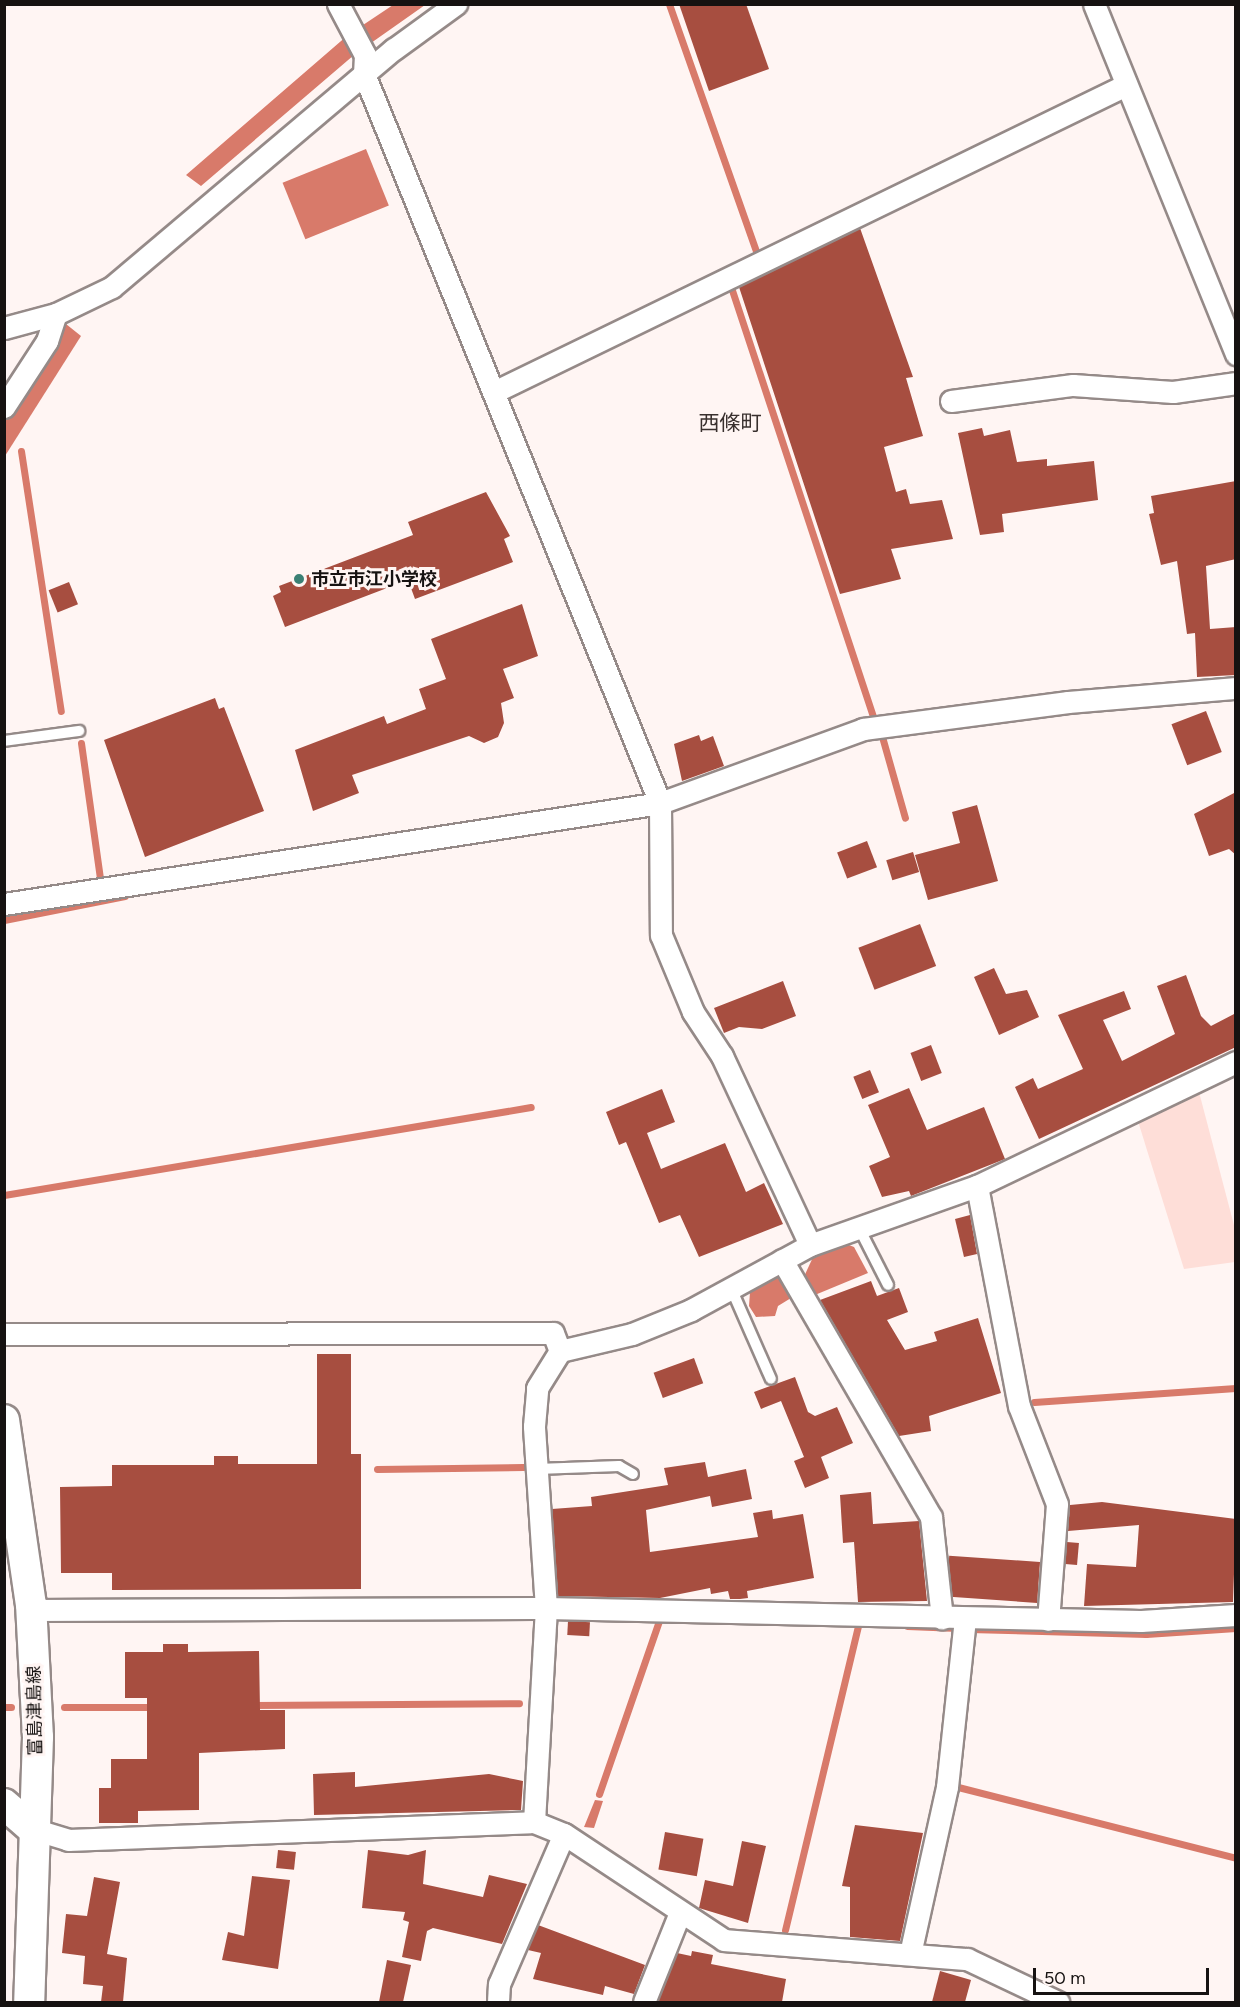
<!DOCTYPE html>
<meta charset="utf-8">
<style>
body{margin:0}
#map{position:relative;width:1240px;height:2007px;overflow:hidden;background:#fff5f3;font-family:Figtree,"Noto Sans JP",sans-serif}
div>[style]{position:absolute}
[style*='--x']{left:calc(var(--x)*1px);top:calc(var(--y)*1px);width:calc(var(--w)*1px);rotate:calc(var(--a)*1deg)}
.green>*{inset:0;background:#feded8}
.water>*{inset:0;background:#d87a6a;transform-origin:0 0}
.stream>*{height:7px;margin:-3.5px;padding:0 3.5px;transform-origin:3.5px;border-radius:3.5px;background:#d87a6a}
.building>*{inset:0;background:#a74e40;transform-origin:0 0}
.roads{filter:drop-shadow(2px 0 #958a88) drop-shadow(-2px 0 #958a88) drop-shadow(0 2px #958a88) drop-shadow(0 -2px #958a88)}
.lane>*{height:10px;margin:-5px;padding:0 5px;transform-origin:5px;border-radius:5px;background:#fff}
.street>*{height:21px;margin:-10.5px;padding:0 10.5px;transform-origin:10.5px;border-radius:10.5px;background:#fff}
.secondary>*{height:30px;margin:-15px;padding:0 15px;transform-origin:15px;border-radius:15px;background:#fff}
.dots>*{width:16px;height:16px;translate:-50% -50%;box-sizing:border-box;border:3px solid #fff5f3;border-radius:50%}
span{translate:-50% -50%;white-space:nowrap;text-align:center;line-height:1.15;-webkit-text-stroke:6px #fff5f3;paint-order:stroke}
.poi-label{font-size:18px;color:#161211;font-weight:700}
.left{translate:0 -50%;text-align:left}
.street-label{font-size:18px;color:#161211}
.quarter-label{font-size:21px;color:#39302e}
.frame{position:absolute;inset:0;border:6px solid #161211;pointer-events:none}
.scale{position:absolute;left:1033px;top:1968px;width:176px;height:27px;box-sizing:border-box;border:3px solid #161211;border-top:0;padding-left:8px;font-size:18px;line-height:21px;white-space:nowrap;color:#161211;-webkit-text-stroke:4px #fff5f3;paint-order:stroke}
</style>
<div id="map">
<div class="green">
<div style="clip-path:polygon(1199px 1092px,1235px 1229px,1235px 1262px,1184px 1269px,1137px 1118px)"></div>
</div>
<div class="water">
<div style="clip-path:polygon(393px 5px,425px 5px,354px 55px,201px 186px,186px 175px,348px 35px)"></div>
<div style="left:366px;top:149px;width:61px;height:90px;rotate:68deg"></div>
<div style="clip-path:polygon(66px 324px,81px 336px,5px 456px,5px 420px)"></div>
<div style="clip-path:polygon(844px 1243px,854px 1247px,868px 1273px,810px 1297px,802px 1281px,814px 1255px)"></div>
<div style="clip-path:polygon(777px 1276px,791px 1298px,778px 1306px,775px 1316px,756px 1317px,749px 1306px,750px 1292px)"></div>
<div style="clip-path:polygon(595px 1800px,603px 1801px,594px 1828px,584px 1827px)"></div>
</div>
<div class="stream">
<div style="--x:669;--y:4;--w:270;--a:70.6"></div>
<div style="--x:729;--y:281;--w:458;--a:71.7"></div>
<div style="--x:21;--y:451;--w:263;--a:81.3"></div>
<div style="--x:881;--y:733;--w:88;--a:74.2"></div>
<div style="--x:81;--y:743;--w:137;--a:82"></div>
<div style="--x:4;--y:920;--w:123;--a:-11.2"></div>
<div style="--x:4;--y:1195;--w:534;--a:-9.48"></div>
<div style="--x:1034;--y:1402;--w:202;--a:-4"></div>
<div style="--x:377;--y:1469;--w:146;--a:-0.8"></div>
<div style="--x:907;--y:1626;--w:51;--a:2.2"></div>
<div style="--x:969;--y:1629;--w:177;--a:1.6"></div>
<div style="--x:1146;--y:1634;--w:90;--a:-3.8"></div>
<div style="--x:252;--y:1705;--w:267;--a:-0.4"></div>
<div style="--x:4;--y:1707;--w:7;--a:0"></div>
<div style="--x:64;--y:1707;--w:90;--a:0"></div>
<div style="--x:954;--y:1786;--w:291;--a:14.3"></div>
<div style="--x:599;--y:1794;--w:186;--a:-70.9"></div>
<div style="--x:785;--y:1930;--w:314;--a:-76.5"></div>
</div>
<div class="building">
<div style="clip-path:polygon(679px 4px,746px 4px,769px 69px,709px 91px)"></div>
<div style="clip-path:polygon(860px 228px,913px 377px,906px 378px,923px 436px,884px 447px,896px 492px,906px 489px,910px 504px,942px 500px,953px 539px,891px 549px,901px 579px,840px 594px,739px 287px)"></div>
<div style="clip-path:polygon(982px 428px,984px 436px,1010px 430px,1017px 462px,1047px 459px,1047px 466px,1094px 461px,1098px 500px,1002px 514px,1004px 532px,980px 535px,958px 433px)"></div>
<div style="clip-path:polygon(1236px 481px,1236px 559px,1206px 566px,1210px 629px,1236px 627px,1236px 675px,1197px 677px,1195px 633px,1187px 634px,1177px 561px,1161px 565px,1149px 514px,1154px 513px,1151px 496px)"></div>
<div style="clip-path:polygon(486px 492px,510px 536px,504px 539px,513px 562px,415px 599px,408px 580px,285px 627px,273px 596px,281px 592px,279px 586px,413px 535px,408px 522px)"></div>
<div style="left:69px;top:582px;width:24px;height:22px;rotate:68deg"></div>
<div style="clip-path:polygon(522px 604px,538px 656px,503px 669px,514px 698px,501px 703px,504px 723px,498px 737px,484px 743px,469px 736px,352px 775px,359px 793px,313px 811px,295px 750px,384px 716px,387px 724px,426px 709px,419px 689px,446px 679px,431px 639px)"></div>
<div style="clip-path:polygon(215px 698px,219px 709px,224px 707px,264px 811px,145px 857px,104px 740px)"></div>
<div style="left:1206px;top:711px;width:44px;height:37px;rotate:69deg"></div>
<div style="clip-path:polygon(699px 735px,701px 741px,713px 736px,724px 766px,682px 781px,674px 744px)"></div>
<div style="clip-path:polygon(1236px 792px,1236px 855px,1229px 849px,1209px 856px,1194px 814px)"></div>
<div style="clip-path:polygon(977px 805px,998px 881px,928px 900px,915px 855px,960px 843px,952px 812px)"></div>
<div style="left:867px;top:841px;width:28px;height:32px;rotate:69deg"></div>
<div style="left:913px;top:852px;width:21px;height:28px;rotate:73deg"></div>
<div style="left:920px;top:924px;width:45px;height:66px;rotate:69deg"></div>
<div style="clip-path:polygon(994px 968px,1006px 994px,1027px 990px,1039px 1017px,999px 1035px,974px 977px)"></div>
<div style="clip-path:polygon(1186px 975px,1201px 1016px,1211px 1026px,1236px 1013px,1236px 1047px,1039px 1139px,1015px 1087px,1033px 1078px,1038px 1089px,1083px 1069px,1058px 1015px,1124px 991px,1131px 1009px,1103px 1020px,1122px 1061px,1175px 1034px,1157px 986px)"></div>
<div style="clip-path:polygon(783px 981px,796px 1016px,762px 1029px,739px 1027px,724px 1033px,714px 1008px)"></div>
<div style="left:931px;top:1045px;width:30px;height:22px;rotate:69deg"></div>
<div style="left:870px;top:1070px;width:24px;height:18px;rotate:68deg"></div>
<div style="clip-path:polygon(909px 1088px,927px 1130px,984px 1107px,1005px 1159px,911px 1196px,909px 1191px,882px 1197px,869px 1166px,890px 1157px,868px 1105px)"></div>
<div style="clip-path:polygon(662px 1089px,675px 1122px,647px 1133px,661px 1169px,725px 1143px,746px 1192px,764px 1183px,783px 1224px,699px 1257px,680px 1215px,659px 1223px,626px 1142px,619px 1145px,606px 1112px)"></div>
<div style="clip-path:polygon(970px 1215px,977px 1254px,964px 1257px,955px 1219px)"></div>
<div style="clip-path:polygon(871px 1281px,877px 1296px,899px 1288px,908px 1312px,887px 1320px,905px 1350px,937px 1341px,934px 1332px,978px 1318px,1001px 1393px,929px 1416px,931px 1431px,899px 1436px,820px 1300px)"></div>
<div style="clip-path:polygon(317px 1354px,351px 1354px,351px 1454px,361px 1454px,361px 1589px,112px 1590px,112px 1573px,61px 1573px,60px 1487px,112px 1486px,112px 1465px,214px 1465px,214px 1456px,238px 1456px,238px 1464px,317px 1464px)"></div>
<div style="left:694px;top:1358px;width:27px;height:43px;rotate:70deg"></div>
<div style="clip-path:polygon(795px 1377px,808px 1412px,815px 1416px,837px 1407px,853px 1443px,821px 1457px,829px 1478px,805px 1488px,794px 1461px,804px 1457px,781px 1401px,761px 1409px,754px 1392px)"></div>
<div style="clip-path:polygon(705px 1462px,708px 1477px,746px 1469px,752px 1499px,712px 1507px,710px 1496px,646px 1510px,650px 1552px,758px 1537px,753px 1513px,772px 1510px,773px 1519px,803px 1514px,814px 1578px,747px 1591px,748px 1598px,740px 1599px,730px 1599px,728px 1591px,711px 1594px,710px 1588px,660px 1598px,558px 1596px,552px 1509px,592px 1506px,591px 1497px,668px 1485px,664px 1468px)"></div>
<div style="clip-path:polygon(871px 1492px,873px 1524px,919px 1521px,927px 1601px,858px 1602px,854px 1542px,843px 1543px,840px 1495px)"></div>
<div style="clip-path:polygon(1102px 1502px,1236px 1519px,1233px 1602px,1084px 1606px,1087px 1564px,1136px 1567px,1139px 1525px,1068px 1531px,1070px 1505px)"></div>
<div style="left:1067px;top:1542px;width:12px;height:22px;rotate:5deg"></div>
<div style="left:1040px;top:1562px;width:41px;height:91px;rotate:94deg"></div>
<div style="left:568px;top:1621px;width:22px;height:14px;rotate:3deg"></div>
<div style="clip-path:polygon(163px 1644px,188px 1644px,188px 1652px,259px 1651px,260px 1710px,285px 1710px,285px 1749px,199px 1753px,199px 1810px,138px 1811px,138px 1823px,99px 1823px,99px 1788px,111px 1788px,111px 1759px,147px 1759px,147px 1698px,125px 1698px,125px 1652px,163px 1652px)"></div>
<div style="clip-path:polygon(355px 1772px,355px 1787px,489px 1774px,523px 1781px,521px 1810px,314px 1815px,313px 1774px)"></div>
<div style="clip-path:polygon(855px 1825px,923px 1833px,900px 1941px,850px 1937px,850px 1887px,842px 1886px)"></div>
<div style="left:665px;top:1832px;width:39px;height:38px;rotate:10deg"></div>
<div style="clip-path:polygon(742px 1841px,766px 1846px,748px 1923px,699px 1908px,705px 1880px,733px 1886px)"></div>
<div style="left:278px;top:1850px;width:18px;height:18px;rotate:6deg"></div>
<div style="clip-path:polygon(368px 1850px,408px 1855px,426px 1850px,423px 1884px,483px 1897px,489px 1875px,527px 1884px,502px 1944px,433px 1928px,427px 1931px,421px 1961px,402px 1957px,409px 1922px,403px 1920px,405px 1912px,362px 1908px)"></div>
<div style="clip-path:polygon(252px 1876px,290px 1880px,278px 1969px,222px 1960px,228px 1932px,244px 1936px)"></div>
<div style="clip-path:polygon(94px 1877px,120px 1882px,107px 1954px,127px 1958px,123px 2002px,101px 2002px,103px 1986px,83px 1984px,85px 1956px,62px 1953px,66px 1914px,87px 1916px)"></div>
<div style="clip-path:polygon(538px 1925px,645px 1965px,634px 1994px,605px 1986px,603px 1995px,533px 1979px,541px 1953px,528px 1950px)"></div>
<div style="clip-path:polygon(692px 1951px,713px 1955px,711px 1964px,786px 1979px,782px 2002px,658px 2001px,677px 1953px,691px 1956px)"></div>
<div style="clip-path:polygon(387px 1960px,411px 1965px,403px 2002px,379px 2002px)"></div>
<div style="clip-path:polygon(940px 1971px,971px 1980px,965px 2002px,932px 2002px)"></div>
</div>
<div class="roads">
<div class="lane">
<div style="--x:4;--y:741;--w:76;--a:-7.6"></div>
<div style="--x:858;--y:1226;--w:66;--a:63"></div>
<div style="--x:731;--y:1288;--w:99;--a:66.3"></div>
<div style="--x:537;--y:1469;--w:82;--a:-2.1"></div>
<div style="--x:619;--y:1466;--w:16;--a:30"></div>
</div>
<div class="street">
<div style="--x:338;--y:4;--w:58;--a:62.1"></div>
<div style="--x:365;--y:55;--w:19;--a:93"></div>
<div style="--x:364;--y:74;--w:787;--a:67.9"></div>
<div style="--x:660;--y:803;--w:132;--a:89.6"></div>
<div style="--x:661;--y:935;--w:83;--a:67.4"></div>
<div style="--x:693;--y:1012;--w:53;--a:56.6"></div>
<div style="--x:722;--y:1056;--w:208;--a:65"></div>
<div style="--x:1094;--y:4;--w:378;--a:67.9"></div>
<div style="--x:4;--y:328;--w:54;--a:-15.1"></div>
<div style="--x:56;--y:314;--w:62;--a:-25.7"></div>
<div style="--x:112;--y:287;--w:369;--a:-40.2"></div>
<div style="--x:394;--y:49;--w:77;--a:-36"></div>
<div style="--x:494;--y:392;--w:703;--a:-25.91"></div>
<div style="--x:951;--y:401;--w:123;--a:-7.5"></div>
<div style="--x:1073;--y:385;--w:100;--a:4"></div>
<div style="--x:1173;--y:392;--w:64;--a:-8.1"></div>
<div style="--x:4;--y:407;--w:79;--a:-56.9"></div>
<div style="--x:47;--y:341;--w:28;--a:-72"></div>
<div style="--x:4;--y:904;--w:664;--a:-8.75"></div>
<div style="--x:660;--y:803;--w:216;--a:-20"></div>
<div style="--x:863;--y:729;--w:207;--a:-7.5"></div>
<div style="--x:1068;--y:702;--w:169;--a:-4.8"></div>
<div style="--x:977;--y:1186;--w:224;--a:79.2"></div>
<div style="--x:1019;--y:1406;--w:105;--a:68.8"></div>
<div style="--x:1057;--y:1504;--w:116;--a:94.4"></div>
<div style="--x:782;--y:1260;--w:297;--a:59.9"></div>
<div style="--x:931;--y:1517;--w:102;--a:83.8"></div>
<div style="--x:4;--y:1334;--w:549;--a:-0.1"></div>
<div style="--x:553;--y:1333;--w:19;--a:69"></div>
<div style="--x:32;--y:1610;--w:514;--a:-0.22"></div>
<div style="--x:546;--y:1608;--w:595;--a:1.25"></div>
<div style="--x:1141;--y:1621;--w:95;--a:-3.6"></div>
<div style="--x:534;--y:1822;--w:214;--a:-86.8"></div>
<div style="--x:546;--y:1608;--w:182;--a:-93.8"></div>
<div style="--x:534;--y:1426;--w:38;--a:-85"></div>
<div style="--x:537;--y:1388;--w:44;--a:-58.1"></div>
<div style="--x:560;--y:1351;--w:74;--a:-13.3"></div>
<div style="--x:632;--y:1334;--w:64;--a:-22.1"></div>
<div style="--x:691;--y:1310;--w:136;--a:-28.6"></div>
<div style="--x:810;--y:1245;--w:177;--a:-19.5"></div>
<div style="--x:977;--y:1186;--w:287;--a:-25.6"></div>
<div style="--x:33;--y:1829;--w:37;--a:17"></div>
<div style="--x:68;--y:1840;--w:466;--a:-2.2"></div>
<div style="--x:534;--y:1822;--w:32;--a:22"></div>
<div style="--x:564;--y:1834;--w:192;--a:33.5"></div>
<div style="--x:724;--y:1940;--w:244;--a:4.5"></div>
<div style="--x:967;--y:1959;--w:101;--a:25.3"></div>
<div style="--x:910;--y:1954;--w:171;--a:-77.5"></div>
<div style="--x:947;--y:1787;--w:170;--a:-83.9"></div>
<div style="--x:498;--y:2002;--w:18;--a:-87"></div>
<div style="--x:499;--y:1984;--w:163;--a:-66.6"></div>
<div style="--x:644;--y:2002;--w:94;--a:-68.1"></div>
</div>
<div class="secondary">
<div style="--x:4;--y:1420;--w:186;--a:81.7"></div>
<div style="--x:31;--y:1604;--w:133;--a:87"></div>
<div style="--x:38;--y:1737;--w:265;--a:91.9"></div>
<div style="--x:4;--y:1804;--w:38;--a:41"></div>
</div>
</div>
<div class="dots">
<div style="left:299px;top:579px;background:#3b8074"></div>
</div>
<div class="poi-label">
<span class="left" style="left:311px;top:579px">市立市江小学校</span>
</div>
<div class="street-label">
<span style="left:35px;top:1711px;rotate:-91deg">富島津島線</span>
</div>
<div class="quarter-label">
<span style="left:730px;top:423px">西條町</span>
</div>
<div class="frame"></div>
<div class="scale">50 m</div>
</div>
